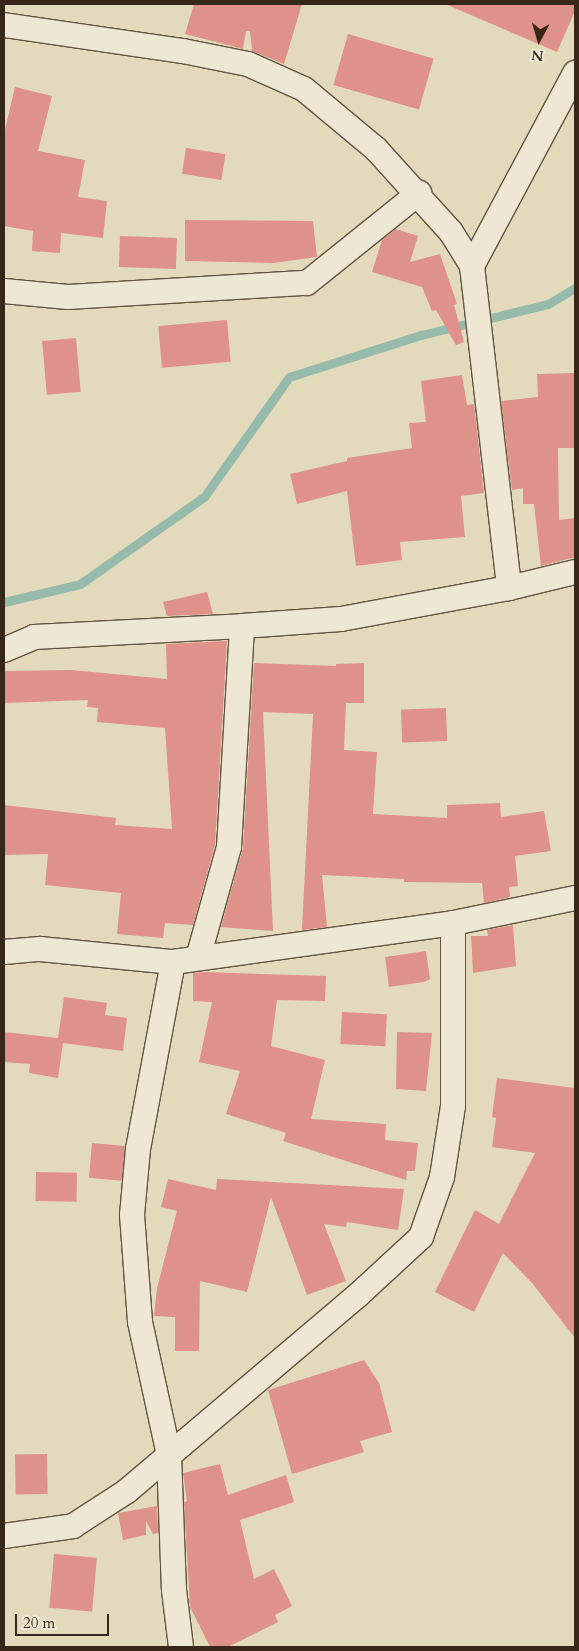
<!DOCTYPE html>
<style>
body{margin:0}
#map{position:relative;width:579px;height:1651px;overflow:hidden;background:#e3dabb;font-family:Cardo,serif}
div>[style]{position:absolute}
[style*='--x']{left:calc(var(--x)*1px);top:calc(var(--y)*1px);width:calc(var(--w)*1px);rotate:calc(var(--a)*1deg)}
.stream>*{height:9px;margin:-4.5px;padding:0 4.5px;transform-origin:4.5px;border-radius:4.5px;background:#96bbad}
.building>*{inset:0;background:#de928a;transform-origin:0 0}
.roads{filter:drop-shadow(1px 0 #625441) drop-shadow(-1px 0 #625441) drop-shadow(0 1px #625441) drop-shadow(0 -1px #625441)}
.street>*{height:24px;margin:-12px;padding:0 12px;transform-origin:12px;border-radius:12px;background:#ede7d3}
span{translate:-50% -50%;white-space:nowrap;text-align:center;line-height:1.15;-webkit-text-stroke:5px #ede7d3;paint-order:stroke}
.frame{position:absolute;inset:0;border:5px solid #372718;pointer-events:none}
.north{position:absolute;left:514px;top:15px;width:50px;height:50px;-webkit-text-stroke:4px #ede7d3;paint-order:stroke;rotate:186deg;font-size:14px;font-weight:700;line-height:20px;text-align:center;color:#372718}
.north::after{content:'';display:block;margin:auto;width:18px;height:22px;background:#372718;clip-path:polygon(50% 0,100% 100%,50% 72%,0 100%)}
.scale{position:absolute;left:15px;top:1614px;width:94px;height:22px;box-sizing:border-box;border:2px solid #372718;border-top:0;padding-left:6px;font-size:15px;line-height:18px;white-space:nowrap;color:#372718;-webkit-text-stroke:4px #ede7d3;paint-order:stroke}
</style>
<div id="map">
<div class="stream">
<div style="--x:4;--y:602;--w:78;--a:-13.3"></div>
<div style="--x:80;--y:584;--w:151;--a:-35.1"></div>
<div style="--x:204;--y:497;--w:147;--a:-54.7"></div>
<div style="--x:289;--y:377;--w:139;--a:-17.7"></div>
<div style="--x:421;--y:335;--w:131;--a:-13.7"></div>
<div style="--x:548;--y:304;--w:31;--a:-31"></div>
</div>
<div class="building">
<div style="clip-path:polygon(194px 4px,302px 4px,284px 64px,252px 51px,250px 31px,246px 31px,243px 49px,185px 34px)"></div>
<div style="clip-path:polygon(445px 4px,575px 4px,575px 11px,557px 52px)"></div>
<div style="left:348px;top:34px;width:89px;height:53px;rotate:16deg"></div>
<div style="clip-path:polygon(15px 87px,52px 96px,38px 151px,85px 160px,78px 197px,107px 201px,103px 238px,61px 233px,60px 253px,32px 251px,33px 231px,4px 226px,4px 134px)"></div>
<div style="left:186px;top:148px;width:40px;height:26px;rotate:9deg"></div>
<div style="clip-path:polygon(185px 220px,313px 221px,317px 257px,273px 263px,185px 261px)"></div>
<div style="clip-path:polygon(396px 229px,418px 236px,410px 262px,440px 254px,457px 304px,454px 305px,464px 342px,456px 345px,436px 310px,432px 311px,422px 287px,372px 272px,382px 240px)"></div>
<div style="left:120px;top:236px;width:57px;height:31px;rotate:2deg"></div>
<div style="left:227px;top:320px;width:42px;height:69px;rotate:85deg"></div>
<div style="left:76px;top:338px;width:54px;height:34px;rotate:85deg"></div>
<div style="clip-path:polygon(575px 373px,575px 448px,558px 448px,559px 520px,575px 518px,575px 557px,541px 566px,534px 504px,523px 504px,523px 488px,512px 490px,501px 401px,538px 397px,537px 374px)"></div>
<div style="clip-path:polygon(462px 375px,467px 405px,474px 404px,484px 493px,461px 496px,465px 537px,400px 542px,402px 560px,356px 566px,347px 491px,297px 504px,290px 474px,347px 461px,347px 458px,412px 448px,409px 423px,426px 422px,421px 381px)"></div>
<div style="clip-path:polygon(207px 592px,213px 614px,167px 616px,163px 602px)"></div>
<div style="clip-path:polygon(227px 641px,215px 845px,193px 925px,165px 923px,163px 938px,117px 934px,121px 893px,45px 885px,48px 854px,4px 855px,4px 805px,116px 818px,115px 825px,172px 829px,165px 728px,97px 722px,98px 708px,87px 707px,88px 700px,4px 703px,4px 671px,71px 670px,167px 679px,166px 644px)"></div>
<div style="clip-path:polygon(254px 663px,336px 666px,336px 664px,364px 663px,364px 703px,346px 703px,344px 750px,377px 752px,373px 814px,447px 818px,447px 805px,500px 803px,501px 817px,544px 811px,551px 851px,515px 856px,518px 886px,509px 887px,510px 897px,484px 903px,482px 883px,404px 882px,404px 879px,322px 875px,327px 927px,302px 930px,313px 714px,263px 712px,273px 931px,221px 927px,243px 848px)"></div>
<div style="left:446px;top:708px;width:33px;height:45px;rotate:88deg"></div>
<div style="clip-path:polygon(513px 925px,516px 966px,473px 973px,471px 936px,488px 936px,487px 930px)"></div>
<div style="clip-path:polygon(426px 951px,430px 979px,424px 982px,389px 987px,385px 957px)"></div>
<div style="clip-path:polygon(204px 972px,326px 976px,325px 1001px,277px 1000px,271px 1046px,325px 1060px,311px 1119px,386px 1124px,385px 1140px,418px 1143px,415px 1171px,407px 1171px,406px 1180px,283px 1141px,286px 1133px,226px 1114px,240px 1071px,199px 1062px,212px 1002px,193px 1001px,193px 973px)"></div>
<div style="clip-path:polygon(64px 997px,107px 1003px,105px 1015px,127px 1018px,123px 1051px,63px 1043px,58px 1078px,29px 1073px,30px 1064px,4px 1062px,4px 1032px,58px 1038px)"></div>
<div style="left:342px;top:1012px;width:45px;height:32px;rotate:3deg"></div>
<div style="clip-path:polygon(397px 1032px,432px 1033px,426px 1091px,396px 1089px)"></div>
<div style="clip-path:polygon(497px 1078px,575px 1088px,575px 1338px,532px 1283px,503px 1253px,474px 1312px,435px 1292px,475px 1210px,499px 1224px,535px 1153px,492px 1147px,496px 1118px,492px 1117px)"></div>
<div style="left:92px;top:1143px;width:33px;height:35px;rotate:5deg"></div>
<div style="left:36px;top:1172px;width:41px;height:29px;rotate:1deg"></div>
<div style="clip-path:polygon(168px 1179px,216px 1190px,217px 1179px,404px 1189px,398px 1230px,347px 1222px,346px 1227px,324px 1224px,346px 1281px,307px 1295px,271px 1197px,247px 1292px,200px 1281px,199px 1351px,175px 1351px,175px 1317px,154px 1316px,157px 1288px,177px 1211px,161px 1207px)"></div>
<div style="clip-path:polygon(364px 1360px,379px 1383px,392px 1432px,360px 1441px,364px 1452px,292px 1474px,268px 1390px)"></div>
<div style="left:47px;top:1454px;width:40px;height:32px;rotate:89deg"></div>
<div style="clip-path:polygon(220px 1464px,228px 1495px,286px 1475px,294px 1502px,240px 1520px,254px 1579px,274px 1569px,292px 1606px,275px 1615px,278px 1622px,228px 1647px,210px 1647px,190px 1607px,184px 1502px,187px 1501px,183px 1473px)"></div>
<div style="clip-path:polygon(157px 1506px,158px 1533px,153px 1534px,146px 1521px,146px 1535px,123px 1540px,118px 1513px)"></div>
<div style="left:54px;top:1554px;width:43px;height:54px;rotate:5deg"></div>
</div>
<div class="roads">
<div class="street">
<div style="--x:4;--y:25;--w:181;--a:8.3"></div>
<div style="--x:183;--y:51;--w:66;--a:11.3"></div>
<div style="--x:248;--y:64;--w:61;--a:24.1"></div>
<div style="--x:304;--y:89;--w:94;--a:39.8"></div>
<div style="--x:376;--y:149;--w:112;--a:47.9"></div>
<div style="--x:451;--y:232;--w:40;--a:58"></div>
<div style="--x:472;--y:266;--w:324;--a:83.4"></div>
<div style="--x:509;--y:588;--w:68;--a:-13.6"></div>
<div style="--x:472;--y:266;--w:219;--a:-61.9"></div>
<div style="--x:4;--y:291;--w:64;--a:5.4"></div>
<div style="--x:68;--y:297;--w:239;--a:-3.4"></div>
<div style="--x:307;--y:283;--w:144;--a:-38.8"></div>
<div style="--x:4;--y:650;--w:33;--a:-23"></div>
<div style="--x:34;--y:637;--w:208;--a:-3"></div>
<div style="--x:4;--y:952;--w:36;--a:-5"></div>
<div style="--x:40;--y:949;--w:134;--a:5.6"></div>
<div style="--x:173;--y:962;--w:283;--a:-7.9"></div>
<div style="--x:453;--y:923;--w:125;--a:-11.6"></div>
<div style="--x:198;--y:958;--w:115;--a:-74.4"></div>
<div style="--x:229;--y:847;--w:221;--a:-86.6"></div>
<div style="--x:242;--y:626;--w:99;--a:-4"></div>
<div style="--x:341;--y:619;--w:171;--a:-10.5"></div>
<div style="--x:173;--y:962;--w:190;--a:100.6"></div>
<div style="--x:138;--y:1149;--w:66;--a:95.2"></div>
<div style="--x:132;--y:1215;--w:107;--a:85.7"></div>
<div style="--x:140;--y:1322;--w:136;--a:77.7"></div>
<div style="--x:169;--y:1455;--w:135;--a:87.9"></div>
<div style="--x:174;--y:1590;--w:57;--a:83"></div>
<div style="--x:4;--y:1536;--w:70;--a:-8.2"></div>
<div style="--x:73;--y:1526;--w:64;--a:-32.9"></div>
<div style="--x:127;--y:1491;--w:302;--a:-40.3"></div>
<div style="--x:357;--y:1296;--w:87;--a:-42.7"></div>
<div style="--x:421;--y:1237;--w:64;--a:-70.7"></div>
<div style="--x:442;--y:1177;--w:72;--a:-81.2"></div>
<div style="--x:453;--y:1106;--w:183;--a:-90"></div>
</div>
</div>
<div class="frame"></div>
<div class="north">N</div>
<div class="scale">20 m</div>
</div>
